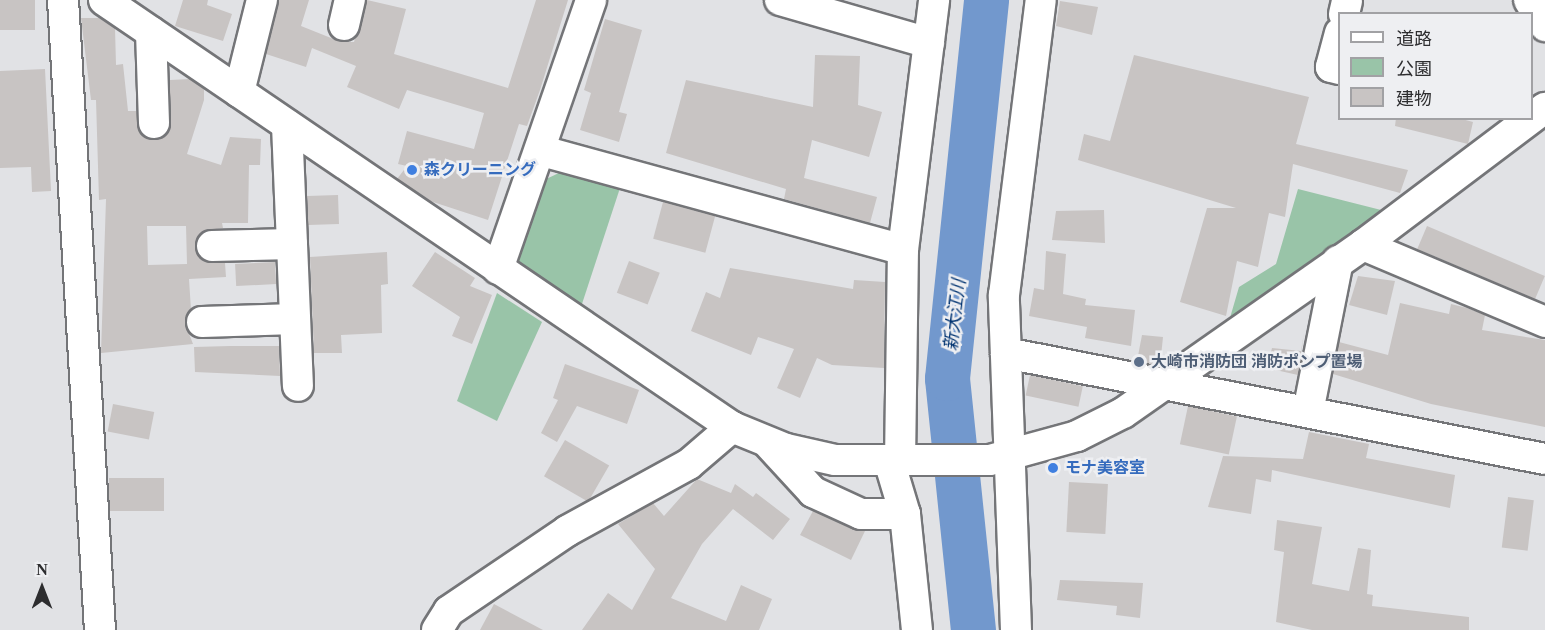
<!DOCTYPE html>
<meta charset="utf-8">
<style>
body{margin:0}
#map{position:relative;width:1545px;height:630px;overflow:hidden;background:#e1e2e5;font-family:"Times New Roman","Noto Sans JP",serif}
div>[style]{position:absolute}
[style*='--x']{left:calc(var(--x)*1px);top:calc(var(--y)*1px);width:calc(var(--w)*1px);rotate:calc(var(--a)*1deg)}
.green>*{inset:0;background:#99c4a8}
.river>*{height:45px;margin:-22.5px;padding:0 22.5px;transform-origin:22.5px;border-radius:22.5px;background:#7298cd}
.building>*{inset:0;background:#c8c4c3;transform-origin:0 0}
.roads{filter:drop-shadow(2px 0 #747578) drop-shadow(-2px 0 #747578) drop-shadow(0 2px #747578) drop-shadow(0 -2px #747578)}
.minor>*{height:30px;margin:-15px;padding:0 15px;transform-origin:15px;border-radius:15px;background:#fff}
.dots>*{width:16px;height:16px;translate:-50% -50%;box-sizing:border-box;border:3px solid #eeeff2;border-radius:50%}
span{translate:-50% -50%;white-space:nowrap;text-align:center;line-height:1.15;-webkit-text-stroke:5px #eeeff2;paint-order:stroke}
.shop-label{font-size:16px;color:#366cbe;font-weight:700}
.left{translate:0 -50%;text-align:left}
.service-label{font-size:16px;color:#4e5e75;font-weight:700}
.water-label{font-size:18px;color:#003371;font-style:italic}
.legend{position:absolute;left:1338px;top:12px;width:195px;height:108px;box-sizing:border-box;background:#eeeff2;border:2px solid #a1a1a4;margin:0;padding:8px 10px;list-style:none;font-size:18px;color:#2d2d2f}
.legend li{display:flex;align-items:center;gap:12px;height:30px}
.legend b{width:30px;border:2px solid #a1a1a4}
.north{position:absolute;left:12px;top:558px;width:60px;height:60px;-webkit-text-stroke:4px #eeeff2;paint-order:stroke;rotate:0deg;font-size:16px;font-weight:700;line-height:24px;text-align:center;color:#2d2d2f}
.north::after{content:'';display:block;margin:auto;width:21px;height:27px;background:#2d2d2f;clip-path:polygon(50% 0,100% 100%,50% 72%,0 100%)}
</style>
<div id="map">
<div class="green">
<div style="clip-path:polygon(561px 172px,620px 188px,580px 310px,521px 273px,518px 263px,542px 181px)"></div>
<div style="clip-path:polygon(1298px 189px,1389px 212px,1227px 328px,1239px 287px,1276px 264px)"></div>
<div style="clip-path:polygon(497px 293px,542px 322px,497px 421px,457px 401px)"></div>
</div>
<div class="river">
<div style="--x:973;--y:630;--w:253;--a:-95.9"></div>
<div style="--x:947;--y:378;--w:380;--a:-84.1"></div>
</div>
<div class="building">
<div style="left:0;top:0;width:35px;height:30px"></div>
<div style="clip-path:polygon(183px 0,208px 0,207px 5px,232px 14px,223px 41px,175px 26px)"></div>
<div style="clip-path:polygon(279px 0,309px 0,301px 26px,341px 42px,354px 42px,367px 0,406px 9px,394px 54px,508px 88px,536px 0,568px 0,540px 90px,527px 126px,519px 124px,488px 220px,430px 201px,397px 179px,407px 166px,398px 164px,407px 131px,474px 149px,484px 113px,407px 90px,399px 109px,347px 87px,356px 66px,312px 48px,306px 67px,266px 54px)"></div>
<div style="clip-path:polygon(1060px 1px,1098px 7px,1092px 35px,1056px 26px)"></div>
<div style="clip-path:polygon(evenodd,81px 18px,99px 18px,115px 28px,116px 65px,123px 64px,128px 111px,136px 111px,145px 138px,163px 138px,169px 131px,170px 80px,190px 79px,204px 89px,204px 100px,187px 154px,221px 165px,230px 137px,261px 139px,260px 165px,249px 165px,248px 223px,222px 223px,223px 228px,204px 231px,197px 238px,198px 255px,225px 263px,226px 277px,189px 279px,191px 310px,185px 323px,193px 344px,101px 353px,106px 199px,99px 200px,96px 100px,91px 100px,81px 18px,147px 226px,186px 226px,187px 264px,148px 265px,147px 226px)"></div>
<div style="clip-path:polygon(605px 19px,642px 30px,619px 112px,627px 114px,619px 142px,580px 130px,591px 93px,584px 90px)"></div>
<div style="clip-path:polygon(815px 55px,860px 56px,858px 105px,882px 112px,869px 157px,812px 140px,804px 178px,877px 197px,870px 223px,784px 199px,786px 189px,666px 153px,686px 80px,813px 107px)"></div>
<div style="clip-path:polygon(1134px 55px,1309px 97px,1296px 144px,1408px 170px,1400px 193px,1293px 164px,1285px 217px,1269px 213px,1258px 267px,1237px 261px,1226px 316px,1180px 302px,1207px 208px,1236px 208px,1078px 160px,1084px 134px,1110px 141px)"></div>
<div style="clip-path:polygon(45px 69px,51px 191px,32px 192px,31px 167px,0 168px,0 71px)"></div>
<div style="clip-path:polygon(1396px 118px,1458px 118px,1473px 122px,1468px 144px,1395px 126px)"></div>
<div style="left:338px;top:195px;width:29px;height:31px;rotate:88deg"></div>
<div style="left:663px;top:202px;width:54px;height:38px;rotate:15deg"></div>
<div style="clip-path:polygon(1104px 210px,1105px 243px,1052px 240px,1056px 211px)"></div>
<div style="left:1427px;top:226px;width:128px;height:25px;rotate:23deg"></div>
<div style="clip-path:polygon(1046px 251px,1066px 254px,1063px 294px,1086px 299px,1085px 305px,1135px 310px,1131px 346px,1085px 338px,1087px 327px,1029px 316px,1034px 288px,1044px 290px)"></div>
<div style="clip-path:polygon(387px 252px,388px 284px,381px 285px,382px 333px,341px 335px,342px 353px,314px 353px,310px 257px)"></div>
<div style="clip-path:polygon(435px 252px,475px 278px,470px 286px,492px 295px,472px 344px,452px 336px,460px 317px,412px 286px)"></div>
<div style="left:629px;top:261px;width:33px;height:34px;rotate:21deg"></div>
<div style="left:275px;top:262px;width:22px;height:40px;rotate:87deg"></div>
<div style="clip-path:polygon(730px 268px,853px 289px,854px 280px,885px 282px,884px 368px,832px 365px,817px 358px,800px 398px,777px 388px,794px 349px,758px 337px,751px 355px,691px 331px,706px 292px,720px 298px)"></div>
<div style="clip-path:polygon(1358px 276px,1395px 281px,1387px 315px,1349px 305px)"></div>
<div style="clip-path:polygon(1400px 303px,1449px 314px,1451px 304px,1467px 308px,1485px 315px,1482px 330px,1545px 340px,1545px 427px,1431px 404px,1333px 374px,1339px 342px,1388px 355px)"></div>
<div style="clip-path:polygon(1304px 333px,1298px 375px,1267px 368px,1272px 348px,1301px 351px)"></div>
<div style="clip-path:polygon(1142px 335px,1163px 337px,1160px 366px,1137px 361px)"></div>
<div style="clip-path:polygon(230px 346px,279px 346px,280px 376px,195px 372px,194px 347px)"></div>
<div style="clip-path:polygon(565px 364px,639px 390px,627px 424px,577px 406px,557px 442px,541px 433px,558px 400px,553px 398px)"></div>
<div style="left:1030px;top:375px;width:54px;height:21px;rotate:12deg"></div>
<div style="left:113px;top:404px;width:42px;height:28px;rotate:11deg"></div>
<div style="left:1188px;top:406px;width:50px;height:39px;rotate:12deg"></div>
<div style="clip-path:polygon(1309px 432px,1369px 444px,1366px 458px,1455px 475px,1450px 508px,1272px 470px,1271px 482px,1256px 479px,1251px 514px,1208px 507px,1223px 456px,1303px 459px)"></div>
<div style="left:565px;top:440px;width:51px;height:42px;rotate:30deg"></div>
<div style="left:164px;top:478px;width:33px;height:55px;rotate:90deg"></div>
<div style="clip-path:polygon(697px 479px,731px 493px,735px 484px,753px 497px,756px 493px,790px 519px,773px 540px,733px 509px,702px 544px,671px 598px,726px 621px,741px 585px,772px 599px,759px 630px,582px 630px,608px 593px,632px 610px,655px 569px,618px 524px,653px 503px,664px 516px)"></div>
<div style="left:1069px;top:482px;width:39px;height:50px;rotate:3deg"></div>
<div style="left:1508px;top:497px;width:26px;height:51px;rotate:7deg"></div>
<div style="clip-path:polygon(813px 511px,865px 531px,851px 560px,800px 535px)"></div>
<div style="clip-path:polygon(1277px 520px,1322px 527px,1312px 584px,1349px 591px,1358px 548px,1371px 550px,1367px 594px,1373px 595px,1372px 606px,1469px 617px,1469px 630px,1312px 630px,1276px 622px,1284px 552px,1274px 550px)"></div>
<div style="clip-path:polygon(1060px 580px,1143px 583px,1140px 618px,1116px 615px,1117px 606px,1057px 600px)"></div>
<div style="clip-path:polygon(494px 604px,543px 630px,480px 630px)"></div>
</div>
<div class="roads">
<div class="minor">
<div style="--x:63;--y:0;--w:631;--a:86.64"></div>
<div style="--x:104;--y:0;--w:759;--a:34.21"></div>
<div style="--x:732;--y:427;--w:58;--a:22.2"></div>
<div style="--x:786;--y:449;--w:50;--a:12.7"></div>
<div style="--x:835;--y:460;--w:155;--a:0"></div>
<div style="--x:990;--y:460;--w:90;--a:-15.4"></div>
<div style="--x:1077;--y:436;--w:51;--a:-26.6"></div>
<div style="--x:1123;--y:413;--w:293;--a:-35"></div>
<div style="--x:1363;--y:245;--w:228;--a:-37"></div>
<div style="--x:780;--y:0;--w:155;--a:16.1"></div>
<div style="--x:1529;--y:0;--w:31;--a:58"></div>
<div style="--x:1344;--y:14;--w:13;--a:-77"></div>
<div style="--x:344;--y:25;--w:26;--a:-77"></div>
<div style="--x:151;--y:32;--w:91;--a:88.1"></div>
<div style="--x:1340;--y:33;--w:35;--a:105"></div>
<div style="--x:1331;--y:67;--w:9;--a:13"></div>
<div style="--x:239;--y:92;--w:95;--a:-76"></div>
<div style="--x:287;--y:125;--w:261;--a:87.6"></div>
<div style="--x:542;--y:151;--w:374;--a:15.3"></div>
<div style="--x:903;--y:250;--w:252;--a:-82.9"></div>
<div style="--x:1363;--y:245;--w:198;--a:22.9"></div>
<div style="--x:212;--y:246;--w:80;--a:-1.4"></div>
<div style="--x:498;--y:269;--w:285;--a:-70.9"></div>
<div style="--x:202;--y:322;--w:93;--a:-1.8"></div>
<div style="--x:1006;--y:353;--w:549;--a:11.13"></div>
<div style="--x:1308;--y:412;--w:154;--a:-78.8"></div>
<div style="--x:769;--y:444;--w:65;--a:47.5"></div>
<div style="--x:813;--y:492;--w:53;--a:24.6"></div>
<div style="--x:861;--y:514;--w:44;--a:0"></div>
<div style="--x:900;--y:463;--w:213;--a:-89.2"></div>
<div style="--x:890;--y:464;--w:52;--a:73.3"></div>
<div style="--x:905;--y:514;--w:117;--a:84.1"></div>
<div style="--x:437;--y:630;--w:22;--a:-58"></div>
<div style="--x:449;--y:611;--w:143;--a:-34.1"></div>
<div style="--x:567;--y:531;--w:139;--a:-28.8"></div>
<div style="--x:689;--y:464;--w:57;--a:-40.7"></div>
<div style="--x:1016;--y:630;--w:335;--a:-92.1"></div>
<div style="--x:1004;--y:295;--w:297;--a:-82.9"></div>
</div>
</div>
<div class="dots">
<div style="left:412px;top:170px;background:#3f7fe0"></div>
<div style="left:1139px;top:362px;background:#5c6f8a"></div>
<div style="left:1053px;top:468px;background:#3f7fe0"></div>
</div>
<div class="shop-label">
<span class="left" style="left:424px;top:170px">森クリーニング</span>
<span class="left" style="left:1065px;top:468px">モナ美容室</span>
</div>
<div class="service-label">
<span class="left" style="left:1151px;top:362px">大崎市消防団 消防ポンプ置場</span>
</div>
<div class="water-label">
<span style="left:955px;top:315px;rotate:-83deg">新大江川</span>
</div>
<ul class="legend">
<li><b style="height:8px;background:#fff"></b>道路</li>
<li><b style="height:16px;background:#99c4a8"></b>公園</li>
<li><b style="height:16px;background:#c8c4c3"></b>建物</li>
</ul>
<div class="north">N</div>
</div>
